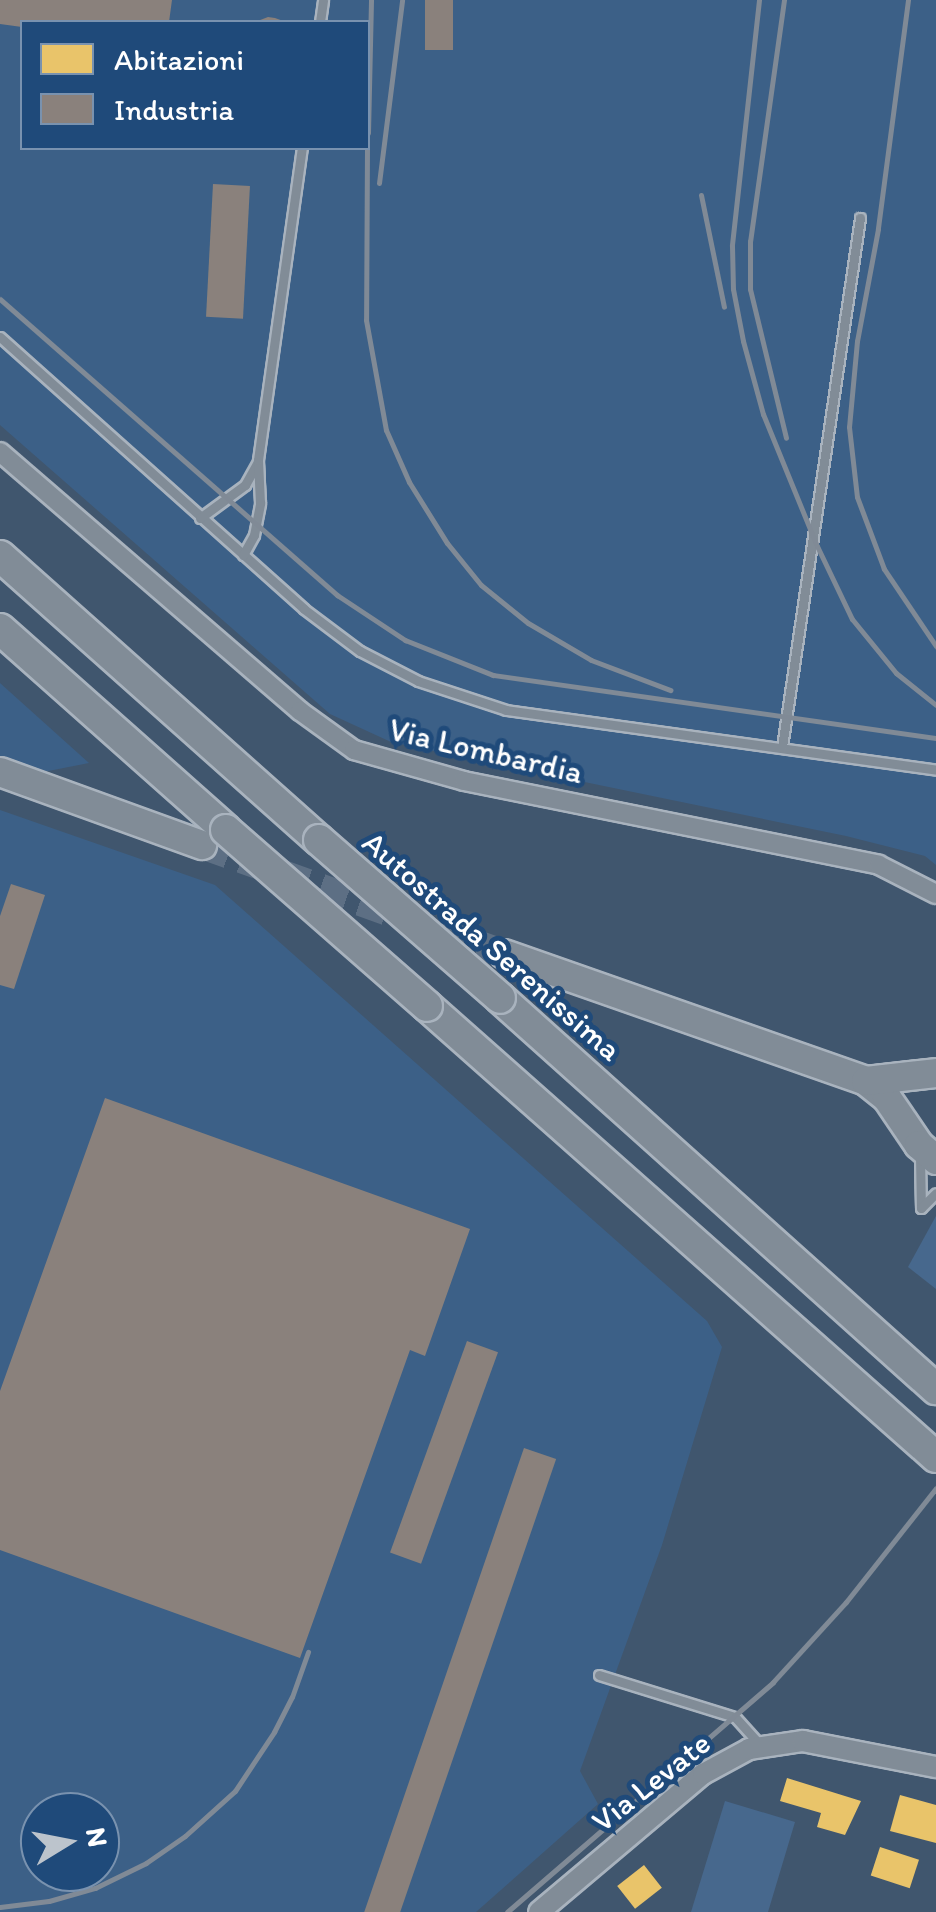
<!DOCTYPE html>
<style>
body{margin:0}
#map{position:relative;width:936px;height:1912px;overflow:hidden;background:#40566e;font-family:Itim,sans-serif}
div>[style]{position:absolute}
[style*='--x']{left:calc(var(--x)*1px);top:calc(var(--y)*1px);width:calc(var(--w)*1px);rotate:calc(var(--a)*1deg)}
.built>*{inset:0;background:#3c6087}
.green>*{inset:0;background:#47688d}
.homes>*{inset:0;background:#e9c46a;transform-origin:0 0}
.industry>*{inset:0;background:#8a817c;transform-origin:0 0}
.primary-tunnel>*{height:28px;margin-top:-14px;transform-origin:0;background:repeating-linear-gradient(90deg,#5d6f84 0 28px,transparent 0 42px)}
.roads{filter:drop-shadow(2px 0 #a9b3be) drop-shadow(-2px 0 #a9b3be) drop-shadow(0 2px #a9b3be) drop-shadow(0 -2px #a9b3be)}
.service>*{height:9px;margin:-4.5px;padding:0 4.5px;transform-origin:4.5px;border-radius:4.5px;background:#818c97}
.minor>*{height:18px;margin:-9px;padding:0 9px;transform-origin:9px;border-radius:9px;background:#818c97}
.tertiary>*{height:20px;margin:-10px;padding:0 10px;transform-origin:10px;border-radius:10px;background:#818c97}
.primary>*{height:28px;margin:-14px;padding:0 14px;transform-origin:14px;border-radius:14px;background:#818c97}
.motorway>*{height:30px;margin:-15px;padding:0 15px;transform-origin:15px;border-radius:15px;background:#818c97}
.rail>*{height:5px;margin:-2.5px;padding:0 2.5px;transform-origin:2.5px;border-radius:2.5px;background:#808a96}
.bridges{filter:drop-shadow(2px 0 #a9b3be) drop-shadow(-2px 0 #a9b3be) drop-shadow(0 2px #a9b3be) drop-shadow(0 -2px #a9b3be)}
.motorway-bridge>*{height:30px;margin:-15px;padding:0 15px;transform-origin:15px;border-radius:15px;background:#818c97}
span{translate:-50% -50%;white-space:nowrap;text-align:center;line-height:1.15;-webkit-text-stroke:10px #1f4a7a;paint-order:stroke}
.street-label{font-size:32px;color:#fff}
.legend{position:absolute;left:20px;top:20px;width:350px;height:130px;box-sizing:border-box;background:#1f4a7a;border:2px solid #7992af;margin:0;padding:12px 18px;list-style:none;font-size:30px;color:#fff}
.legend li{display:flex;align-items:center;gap:20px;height:50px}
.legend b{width:50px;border:2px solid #7992af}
.north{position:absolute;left:20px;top:1792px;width:100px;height:100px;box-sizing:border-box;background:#1f4a7a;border:2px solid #7992af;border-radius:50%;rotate:80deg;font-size:28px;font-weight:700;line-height:40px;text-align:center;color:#fff}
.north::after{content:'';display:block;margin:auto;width:35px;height:45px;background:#bcc4cc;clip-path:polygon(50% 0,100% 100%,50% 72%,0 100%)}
</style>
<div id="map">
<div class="built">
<div style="clip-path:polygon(evenodd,0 0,936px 0,936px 865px,925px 856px,846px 836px,391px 742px,330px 714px,0 425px,0 0,22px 22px,368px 22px,368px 148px,22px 148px,22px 22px)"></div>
<div style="clip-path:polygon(0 683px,89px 763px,28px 775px,0 765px)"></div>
<div style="clip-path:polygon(evenodd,0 810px,215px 885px,707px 1321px,722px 1347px,662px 1545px,580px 1771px,598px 1804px,476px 1912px,0 1912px,0 810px,40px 1812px,100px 1812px,100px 1872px,40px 1872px,40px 1812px)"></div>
</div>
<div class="green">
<div style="clip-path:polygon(936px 1216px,936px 1289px,908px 1267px)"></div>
<div style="clip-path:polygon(725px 1801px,795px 1822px,768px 1912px,691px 1912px)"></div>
</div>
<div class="homes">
<div style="clip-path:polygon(787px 1778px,861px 1801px,845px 1835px,817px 1827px,821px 1813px,780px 1801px)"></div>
<div style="clip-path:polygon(900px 1795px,936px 1805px,936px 1843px,890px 1831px)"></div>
<div style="left:880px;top:1847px;width:41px;height:30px;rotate:18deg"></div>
<div style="left:644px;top:1865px;width:29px;height:34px;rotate:52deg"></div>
</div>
<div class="industry">
<div style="clip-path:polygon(0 0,172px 0,169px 22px,22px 22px,22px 27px,0 24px)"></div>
<div style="left:425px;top:0;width:28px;height:50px"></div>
<div style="clip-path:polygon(268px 17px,275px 18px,286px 22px,255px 22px)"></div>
<div style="left:213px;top:184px;width:37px;height:133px;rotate:3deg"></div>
<div style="clip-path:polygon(11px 884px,45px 895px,14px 989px,0 985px,0 916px)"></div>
<div style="clip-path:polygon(105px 1098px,470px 1229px,425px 1356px,410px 1350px,300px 1658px,0 1550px,0 1391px)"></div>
<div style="left:467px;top:1341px;width:33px;height:225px;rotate:20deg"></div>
<div style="left:524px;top:1448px;width:34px;height:493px;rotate:19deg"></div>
</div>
<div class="primary-tunnel">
<div style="--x:202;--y:845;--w:321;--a:19.8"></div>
</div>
<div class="roads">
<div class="service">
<div style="--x:320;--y:22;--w:22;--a:-82"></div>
<div style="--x:0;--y:337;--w:408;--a:41.8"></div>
<div style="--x:304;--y:609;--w:70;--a:36.9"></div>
<div style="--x:360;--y:651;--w:65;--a:27.3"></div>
<div style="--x:418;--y:681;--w:93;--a:18.2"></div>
<div style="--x:506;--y:710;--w:434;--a:7.9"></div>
<div style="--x:200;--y:518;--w:56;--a:-36.3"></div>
<div style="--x:245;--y:485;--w:25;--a:-61"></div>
<div style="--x:243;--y:555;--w:23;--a:-61"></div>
<div style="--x:254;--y:535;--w:33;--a:-79"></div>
<div style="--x:260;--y:503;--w:43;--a:-92.7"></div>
<div style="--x:258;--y:460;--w:315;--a:-82"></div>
<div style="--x:782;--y:747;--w:535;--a:-81.61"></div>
<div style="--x:920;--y:1157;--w:51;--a:88.9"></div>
<div style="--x:921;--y:1208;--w:21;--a:-45"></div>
<div style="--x:599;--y:1675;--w:142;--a:17.2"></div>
<div style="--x:735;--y:1717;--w:38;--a:48"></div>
</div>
<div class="minor">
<div style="--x:0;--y:452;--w:396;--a:40.8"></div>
<div style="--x:300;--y:711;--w:67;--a:35.8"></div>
<div style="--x:354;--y:750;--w:114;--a:15.7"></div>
<div style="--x:464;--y:781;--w:423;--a:11.4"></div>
<div style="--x:879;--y:865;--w:64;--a:27"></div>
</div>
<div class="tertiary">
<div style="--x:539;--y:1912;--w:214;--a:-40.1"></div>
<div style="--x:703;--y:1774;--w:52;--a:-28.5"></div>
<div style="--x:749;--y:1749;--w:55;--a:-8.4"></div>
<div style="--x:803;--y:1741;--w:136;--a:11.1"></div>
</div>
<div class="primary">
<div style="--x:0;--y:772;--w:215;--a:19.9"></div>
<div style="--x:504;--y:954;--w:384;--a:19.3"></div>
<div style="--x:866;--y:1081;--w:27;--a:39"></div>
<div style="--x:887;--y:1098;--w:57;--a:55.8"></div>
<div style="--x:919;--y:1145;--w:23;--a:41"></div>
<div style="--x:866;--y:1081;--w:70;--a:-6.5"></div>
</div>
<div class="motorway">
<div style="--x:0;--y:556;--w:427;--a:41.7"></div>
<div style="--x:0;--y:629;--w:302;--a:41.6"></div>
<div style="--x:500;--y:998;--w:586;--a:41.89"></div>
<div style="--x:427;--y:1006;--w:680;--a:41.54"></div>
</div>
</div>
<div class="rail">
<div style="--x:759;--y:0;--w:247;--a:96.3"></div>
<div style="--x:732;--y:246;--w:43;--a:88.7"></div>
<div style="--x:733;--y:289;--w:53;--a:79.1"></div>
<div style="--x:743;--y:341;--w:76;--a:74.7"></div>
<div style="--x:763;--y:414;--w:143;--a:67.8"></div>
<div style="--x:817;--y:546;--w:81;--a:64.4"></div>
<div style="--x:852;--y:619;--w:70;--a:50.8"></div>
<div style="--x:896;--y:673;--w:51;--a:38.7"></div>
<div style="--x:784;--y:0;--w:243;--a:98"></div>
<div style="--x:750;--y:241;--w:48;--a:90"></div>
<div style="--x:750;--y:289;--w:153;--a:76.4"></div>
<div style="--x:908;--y:0;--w:231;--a:97.5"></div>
<div style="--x:878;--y:229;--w:114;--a:100.6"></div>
<div style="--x:857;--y:341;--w:86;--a:95.3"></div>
<div style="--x:849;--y:427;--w:70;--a:83.5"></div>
<div style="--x:857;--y:497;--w:77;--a:69.4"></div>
<div style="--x:884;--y:569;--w:93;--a:56"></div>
<div style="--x:368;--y:133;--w:133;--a:-88.7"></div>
<div style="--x:367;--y:148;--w:172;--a:90.3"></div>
<div style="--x:366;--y:320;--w:112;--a:79.7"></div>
<div style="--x:386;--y:430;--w:57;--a:66.1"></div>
<div style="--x:409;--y:482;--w:72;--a:58.1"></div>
<div style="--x:447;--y:543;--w:54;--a:51"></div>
<div style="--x:481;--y:585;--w:60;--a:39"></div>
<div style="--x:528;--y:623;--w:73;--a:30.4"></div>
<div style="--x:591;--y:660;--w:85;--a:20.8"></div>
<div style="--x:379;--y:183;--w:184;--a:-82.8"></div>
<div style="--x:701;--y:195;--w:114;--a:78.4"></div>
<div style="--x:0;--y:299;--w:449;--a:41.3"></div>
<div style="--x:337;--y:595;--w:82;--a:33.5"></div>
<div style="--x:405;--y:640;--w:95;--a:21.7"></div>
<div style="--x:493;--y:675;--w:447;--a:8.1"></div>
<div style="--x:0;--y:1907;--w:49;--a:-7"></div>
<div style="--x:49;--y:1901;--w:48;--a:-15.8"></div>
<div style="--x:95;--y:1888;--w:57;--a:-26.1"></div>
<div style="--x:146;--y:1863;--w:47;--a:-34.7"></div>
<div style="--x:185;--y:1836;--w:67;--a:-42"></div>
<div style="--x:235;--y:1791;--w:71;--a:-56.5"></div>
<div style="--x:274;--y:1732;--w:39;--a:-63"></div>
<div style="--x:292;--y:1697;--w:48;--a:-70.4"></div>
<div style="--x:507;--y:1912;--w:352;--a:-40.8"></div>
<div style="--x:773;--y:1682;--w:108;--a:-47.6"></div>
<div style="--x:846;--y:1602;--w:145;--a:-51.7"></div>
</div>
<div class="bridges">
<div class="motorway-bridge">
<div style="--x:226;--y:830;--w:267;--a:41.2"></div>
<div style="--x:319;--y:840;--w:240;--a:41.1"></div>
</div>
</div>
<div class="street-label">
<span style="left:486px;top:751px;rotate:13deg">Via Lombardia</span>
<span style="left:492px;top:946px;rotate:41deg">Autostrada Serenissima</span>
<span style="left:651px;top:1782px;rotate:-38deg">Via Levate</span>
</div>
<ul class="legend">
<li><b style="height:28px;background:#e9c46a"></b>Abitazioni</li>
<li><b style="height:28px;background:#8a817c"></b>Industria</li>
</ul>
<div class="north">N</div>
</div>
